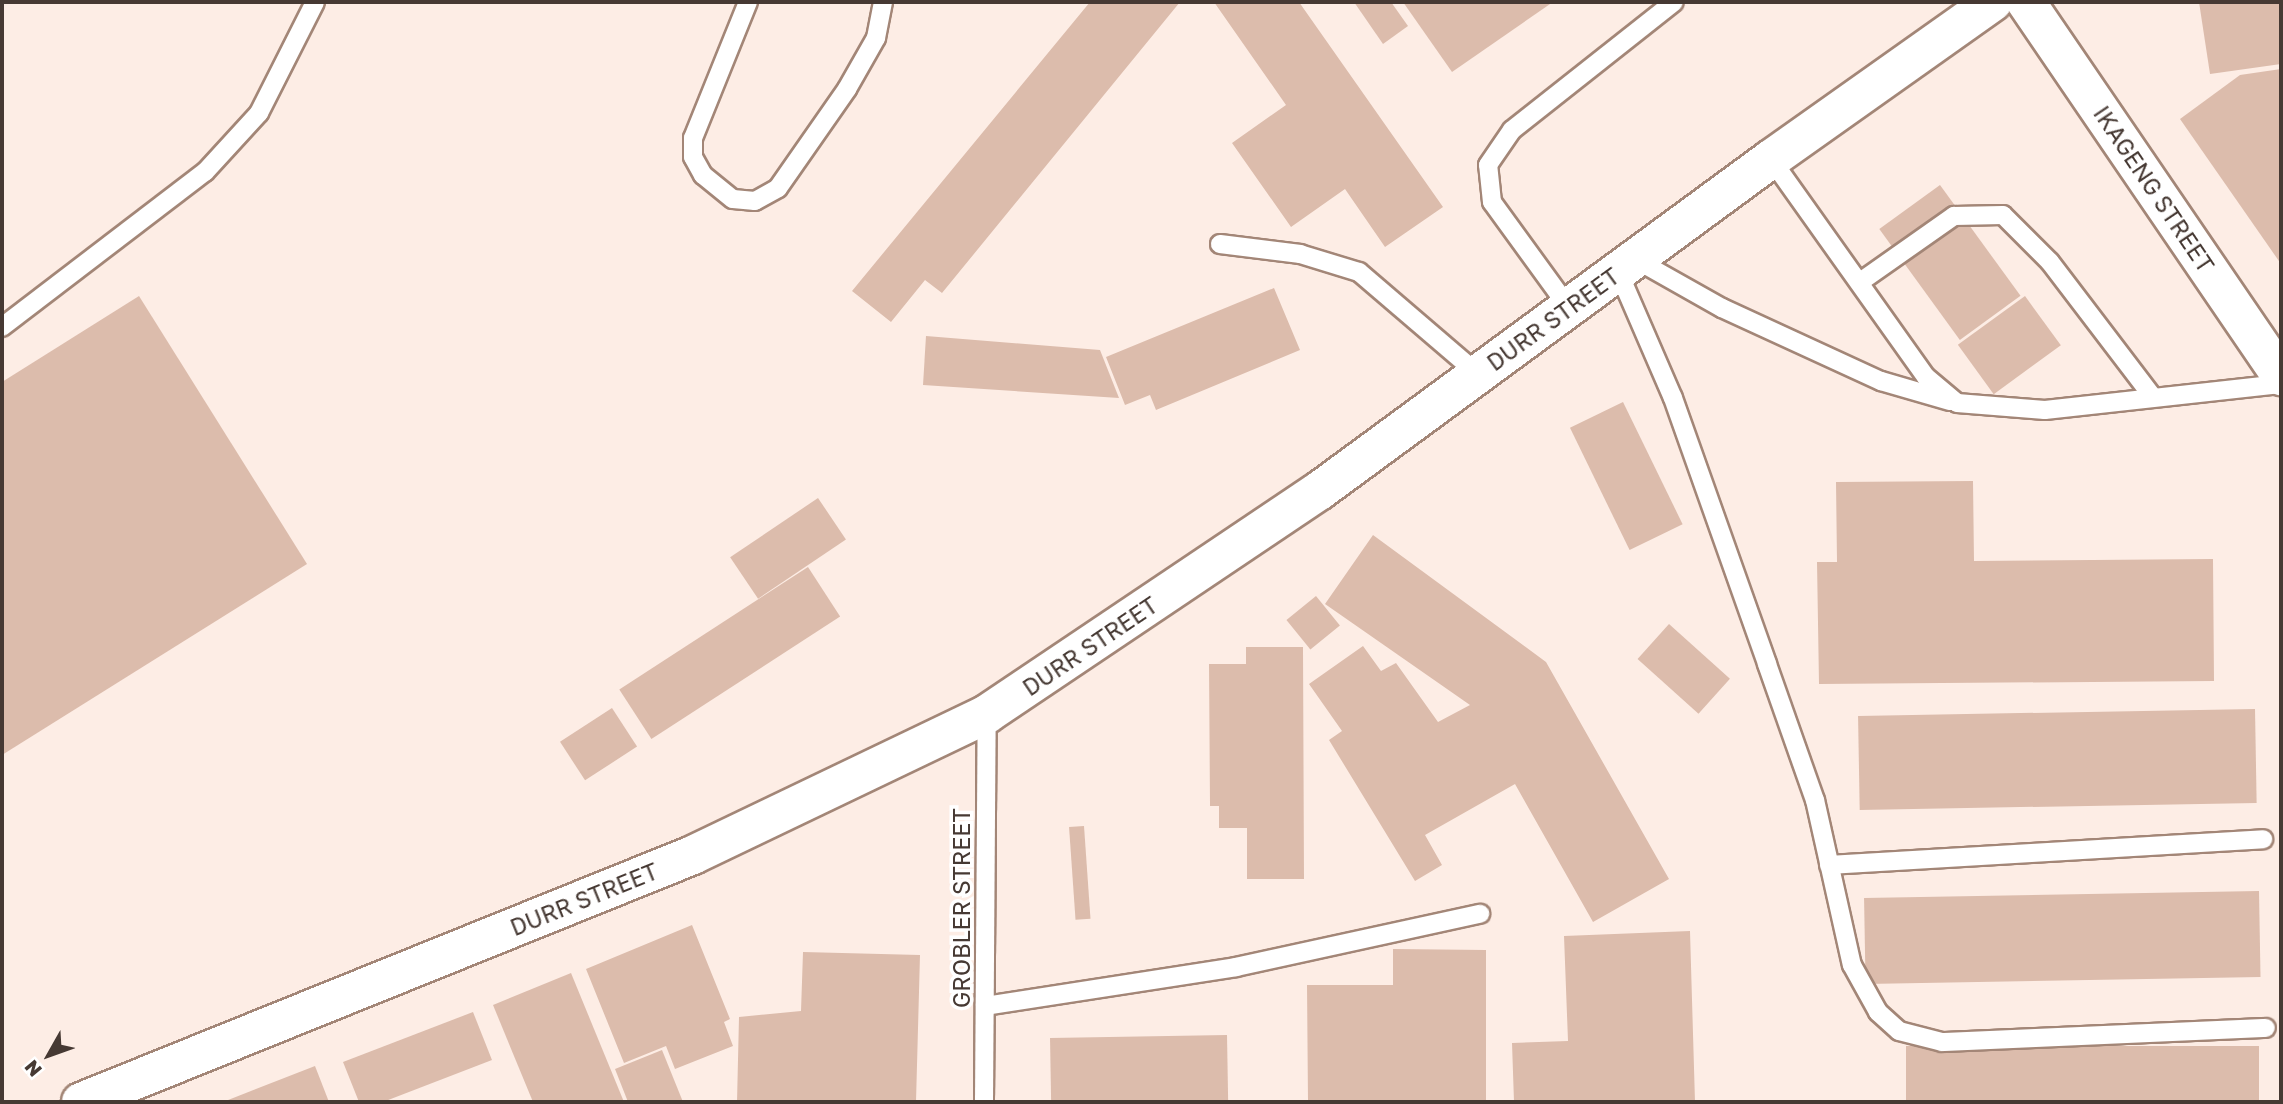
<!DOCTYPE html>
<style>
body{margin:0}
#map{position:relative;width:2283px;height:1104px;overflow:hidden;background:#fff8f5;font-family:"Golos Text",sans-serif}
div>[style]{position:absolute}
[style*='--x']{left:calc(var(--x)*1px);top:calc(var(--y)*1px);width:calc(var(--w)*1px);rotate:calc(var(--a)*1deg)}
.built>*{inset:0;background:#fdede5;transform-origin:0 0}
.building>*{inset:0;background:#dcbcac;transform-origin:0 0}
.roads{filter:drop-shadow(2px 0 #a38677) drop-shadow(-2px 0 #a38677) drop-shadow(0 2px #a38677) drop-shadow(0 -2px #a38677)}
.service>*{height:18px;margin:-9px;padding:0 9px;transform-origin:9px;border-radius:9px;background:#fff}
.tertiary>*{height:38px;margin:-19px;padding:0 19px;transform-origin:19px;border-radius:19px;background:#fff}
span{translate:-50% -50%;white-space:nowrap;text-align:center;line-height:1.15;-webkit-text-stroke:7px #fff;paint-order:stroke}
.street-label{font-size:23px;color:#463933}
.frame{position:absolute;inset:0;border:4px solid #463933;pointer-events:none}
.north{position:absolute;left:14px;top:1020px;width:70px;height:70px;-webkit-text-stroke:5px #fff;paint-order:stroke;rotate:230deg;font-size:19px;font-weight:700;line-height:28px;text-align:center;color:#463933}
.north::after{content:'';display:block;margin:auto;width:24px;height:32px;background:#463933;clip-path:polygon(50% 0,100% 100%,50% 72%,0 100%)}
</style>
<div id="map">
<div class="built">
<div style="left:2px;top:2px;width:2279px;height:1100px"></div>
</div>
<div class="building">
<div style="clip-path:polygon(1090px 2px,1180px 2px,942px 293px,925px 280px,891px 322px,852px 291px)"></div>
<div style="clip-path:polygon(1214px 2px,1299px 2px,1443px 207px,1385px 247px,1345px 189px,1291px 227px,1232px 143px,1286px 105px)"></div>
<div style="clip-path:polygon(1354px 2px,1391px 2px,1408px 26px,1383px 44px)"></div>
<div style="clip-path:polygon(1403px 2px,1553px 2px,1452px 72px)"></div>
<div style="clip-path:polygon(2199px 2px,2281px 2px,2281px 64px,2210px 74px)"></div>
<div style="clip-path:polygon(2281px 69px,2281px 264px,2180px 119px,2240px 75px)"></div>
<div style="left:1940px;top:185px;width:137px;height:75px;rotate:54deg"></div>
<div style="clip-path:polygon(1274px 288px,1300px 350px,1156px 410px,1150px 395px,1125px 405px,1106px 357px)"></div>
<div style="clip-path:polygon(139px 296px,307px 564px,2px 755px,2px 382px)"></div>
<div style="left:2025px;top:296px;width:61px;height:83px;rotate:54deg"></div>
<div style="clip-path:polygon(926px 336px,1100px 350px,1119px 398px,923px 385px)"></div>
<div style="left:1623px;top:402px;width:136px;height:59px;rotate:64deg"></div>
<div style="clip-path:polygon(1973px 481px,1974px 561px,2213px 559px,2214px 681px,1819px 684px,1817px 562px,1837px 562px,1836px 482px)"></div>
<div style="left:818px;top:498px;width:50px;height:106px;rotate:56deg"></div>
<div style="clip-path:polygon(1373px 535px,1546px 662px,1669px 879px,1593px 922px,1515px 784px,1425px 835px,1442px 865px,1415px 881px,1329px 740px,1342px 731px,1309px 684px,1363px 646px,1381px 671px,1396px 663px,1438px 722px,1470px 705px,1325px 604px)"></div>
<div style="left:808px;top:567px;width:59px;height:225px;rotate:57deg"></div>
<div style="left:1316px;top:596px;width:38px;height:38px;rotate:51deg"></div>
<div style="left:1669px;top:624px;width:82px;height:47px;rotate:42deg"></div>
<div style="clip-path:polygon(1246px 647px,1303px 647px,1304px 879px,1247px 879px,1247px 828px,1219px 828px,1219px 806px,1210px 806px,1209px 664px,1246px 664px)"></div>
<div style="left:612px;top:708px;width:46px;height:62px;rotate:57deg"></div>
<div style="left:2255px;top:709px;width:94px;height:397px;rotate:89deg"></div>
<div style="left:1084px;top:826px;width:93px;height:15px;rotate:86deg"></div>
<div style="left:2259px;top:891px;width:86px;height:395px;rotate:89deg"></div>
<div style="clip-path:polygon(692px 925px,730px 1019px,724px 1022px,733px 1046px,675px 1069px,666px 1046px,624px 1063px,586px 969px)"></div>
<div style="clip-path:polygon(1690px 931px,1695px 1102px,1514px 1102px,1512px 1043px,1568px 1041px,1564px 936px)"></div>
<div style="clip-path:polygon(1393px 949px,1486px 950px,1486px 1102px,1308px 1102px,1307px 985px,1393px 985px)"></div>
<div style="clip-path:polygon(803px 952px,920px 955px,916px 1102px,737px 1102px,739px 1017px,801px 1011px)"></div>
<div style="clip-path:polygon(571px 973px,624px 1102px,533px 1102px,493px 1005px)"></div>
<div style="clip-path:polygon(473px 1012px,492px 1060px,383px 1102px,359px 1102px,343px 1062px)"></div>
<div style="left:1227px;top:1035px;width:67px;height:177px;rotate:89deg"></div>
<div style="left:2259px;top:1046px;width:56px;height:353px;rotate:90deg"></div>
<div style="clip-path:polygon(662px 1050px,683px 1102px,628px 1102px,615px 1069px)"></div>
<div style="clip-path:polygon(315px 1066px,329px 1102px,223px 1102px)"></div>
</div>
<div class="roads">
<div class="service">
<div style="--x:748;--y:2;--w:147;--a:112"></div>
<div style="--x:693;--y:138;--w:19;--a:90"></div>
<div style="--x:693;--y:157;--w:21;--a:61"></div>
<div style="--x:703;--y:175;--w:38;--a:39"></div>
<div style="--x:733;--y:199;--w:22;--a:5"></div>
<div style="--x:755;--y:201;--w:26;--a:-29"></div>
<div style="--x:778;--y:188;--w:121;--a:-55.1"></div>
<div style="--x:847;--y:89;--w:59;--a:-60.4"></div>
<div style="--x:876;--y:38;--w:37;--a:-79"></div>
<div style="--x:1771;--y:159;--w:267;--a:54.6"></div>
<div style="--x:1926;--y:377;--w:40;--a:40"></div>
<div style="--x:1957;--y:403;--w:88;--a:4.5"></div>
<div style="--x:2045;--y:410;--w:237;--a:-6.3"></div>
<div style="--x:1220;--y:244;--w:81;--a:7.1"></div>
<div style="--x:1300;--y:254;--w:62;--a:17"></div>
<div style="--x:1359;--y:272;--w:157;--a:40.6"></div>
<div style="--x:1635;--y:259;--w:100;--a:29.4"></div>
<div style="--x:1722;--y:308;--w:175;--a:24.7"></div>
<div style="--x:1881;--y:381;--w:72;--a:16.2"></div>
<div style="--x:1618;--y:271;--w:138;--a:66.6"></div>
<div style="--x:1673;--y:398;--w:282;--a:70.5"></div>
<div style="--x:1767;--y:664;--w:144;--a:70.6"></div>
<div style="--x:1815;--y:800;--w:169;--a:77.4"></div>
<div style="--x:1852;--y:965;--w:54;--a:61"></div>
<div style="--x:1878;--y:1012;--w:28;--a:42"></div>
<div style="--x:1899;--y:1031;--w:44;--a:14.3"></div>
<div style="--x:1942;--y:1042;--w:324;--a:-2.5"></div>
<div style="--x:1860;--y:282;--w:115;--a:-35.1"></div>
<div style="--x:1954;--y:216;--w:49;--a:-1.2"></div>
<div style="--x:2003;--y:215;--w:66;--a:45"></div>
<div style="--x:2050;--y:262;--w:168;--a:52.7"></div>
<div style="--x:1569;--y:308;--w:131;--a:-126"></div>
<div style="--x:1492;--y:202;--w:37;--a:-96"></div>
<div style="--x:1488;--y:165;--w:42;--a:-55.6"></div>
<div style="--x:1512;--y:130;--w:206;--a:-38.3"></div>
<div style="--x:2;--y:327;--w:255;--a:-37.4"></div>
<div style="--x:205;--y:172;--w:80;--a:-47.5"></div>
<div style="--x:259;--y:113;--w:124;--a:-63.2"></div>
<div style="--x:1829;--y:865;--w:435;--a:-3.4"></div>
<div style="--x:985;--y:1006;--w:254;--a:-8.8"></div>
<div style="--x:1236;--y:967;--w:250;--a:-12.3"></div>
<div style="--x:984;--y:1102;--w:388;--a:-89.6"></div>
</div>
<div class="tertiary">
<div style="--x:2026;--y:2;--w:453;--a:55.7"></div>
<div style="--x:81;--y:1102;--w:660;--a:-21.98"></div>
<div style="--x:693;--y:855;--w:326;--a:-25.6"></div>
<div style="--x:987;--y:714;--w:400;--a:-33.9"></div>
<div style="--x:1319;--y:491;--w:561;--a:-36.3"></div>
<div style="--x:1771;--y:159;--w:272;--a:-35.3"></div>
</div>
</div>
<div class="street-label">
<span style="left:2154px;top:189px;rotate:56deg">IKAGENG STREET</span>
<span style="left:1553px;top:319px;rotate:-36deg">DURR STREET</span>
<span style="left:1090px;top:646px;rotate:-34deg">DURR STREET</span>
<span style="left:584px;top:899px;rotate:-22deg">DURR STREET</span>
<span style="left:961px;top:908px;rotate:-90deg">GROBLER STREET</span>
</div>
<div class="frame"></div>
<div class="north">N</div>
</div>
